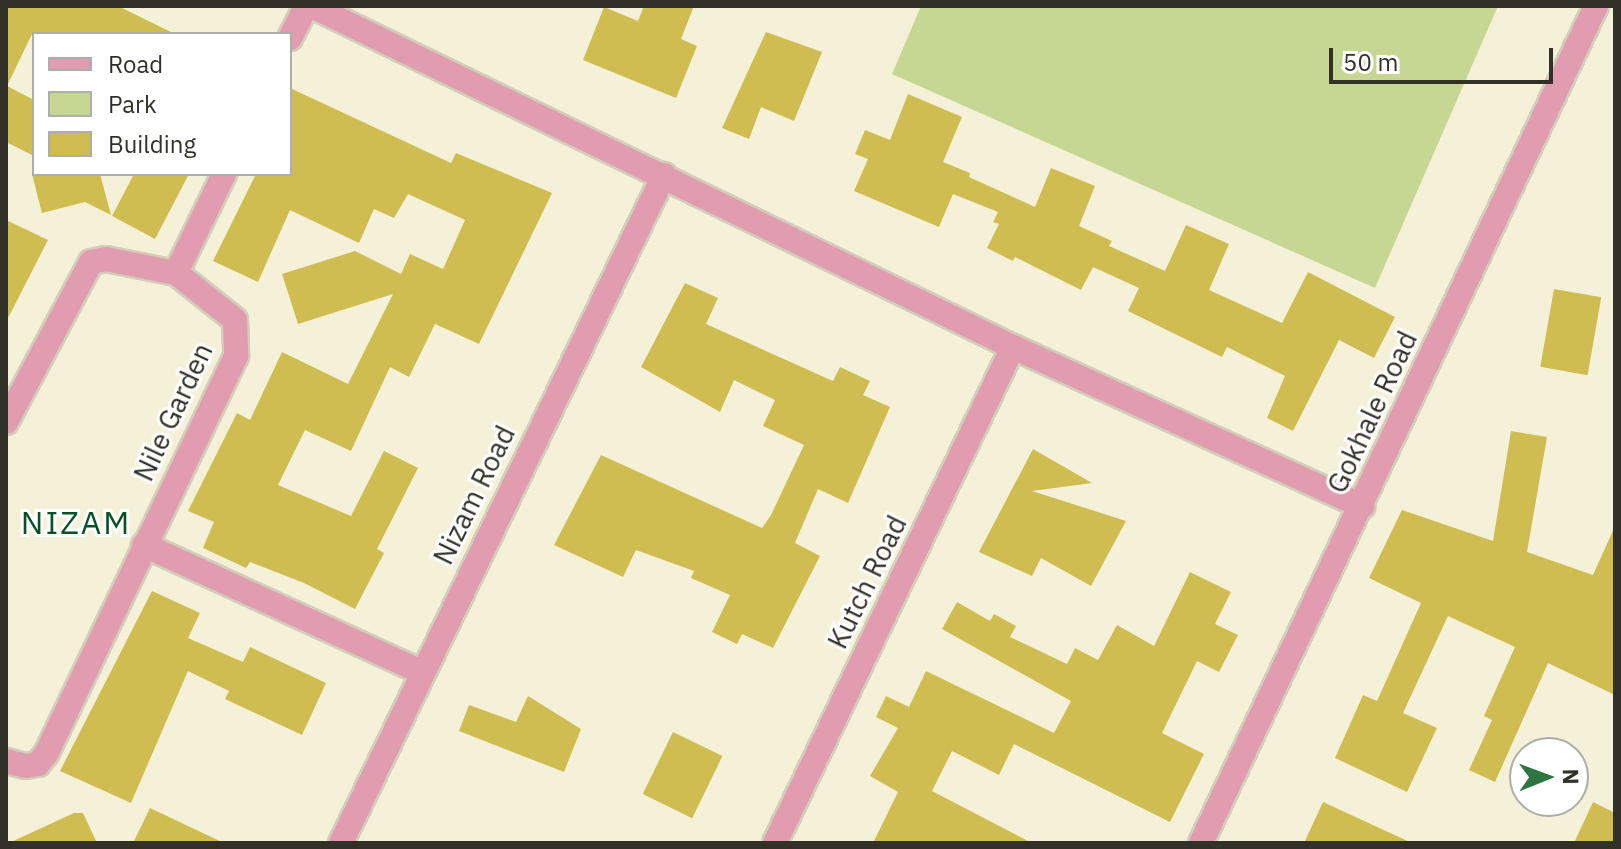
<!DOCTYPE html>
<style>
body{margin:0}
#map{position:relative;width:1621px;height:849px;overflow:hidden;background:#f5f1d9;font-family:"IBM Plex Sans",sans-serif}
div>[style]{position:absolute}
[style*='--x']{left:calc(var(--x)*1px);top:calc(var(--y)*1px);width:calc(var(--w)*1px);rotate:calc(var(--a)*1deg)}
.green>*{inset:0;background:#c6d794}
.building>*{inset:0;background:#cfbd52;transform-origin:0 0}
.roads{filter:drop-shadow(2px 0 #d2ceb9) drop-shadow(-2px 0 #d2ceb9) drop-shadow(0 2px #d2ceb9) drop-shadow(0 -2px #d2ceb9)}
.street>*{height:24px;margin:-12px;padding:0 12px;transform-origin:12px;border-radius:12px;background:#e19daf}
span{translate:-50% -50%;white-space:nowrap;text-align:center;line-height:1.15;-webkit-text-stroke:6px #fff;paint-order:stroke}
.street-label{font-size:28px;color:#323128}
.quarter-label{font-size:32px;color:#085124;letter-spacing:2px}
.frame{position:absolute;inset:0;border:8px solid #323128;pointer-events:none}
.legend{position:absolute;left:32px;top:32px;width:260px;height:144px;box-sizing:border-box;background:#fff;border:2px solid #adada9;margin:0;padding:10px 14px;list-style:none;font-size:24px;color:#323128}
.legend li{display:flex;align-items:center;gap:16px;height:40px}
.legend b{width:40px;border:2px solid #adada9}
.north{position:absolute;left:1509px;top:737px;width:80px;height:80px;box-sizing:border-box;background:#fff;border:2px solid #adada9;border-radius:50%;rotate:89deg;font-size:22px;font-weight:700;line-height:32px;text-align:center;color:#323128}
.north::after{content:'';display:block;margin:auto;width:28px;height:36px;background:#2e7542;clip-path:polygon(50% 0,100% 100%,50% 72%,0 100%)}
.scale{position:absolute;left:1329px;top:48px;width:224px;height:36px;box-sizing:border-box;border:4px solid #323128;border-top:0;padding-left:10px;font-size:24px;line-height:28px;white-space:nowrap;color:#323128;-webkit-text-stroke:6px #fff;paint-order:stroke}
</style>
<div id="map">
<div class="green">
<div style="clip-path:polygon(921px 6px,1498px 6px,1375px 288px,892px 74px)"></div>
</div>
<div class="building">
<div style="clip-path:polygon(6px 6px,118px 6px,175px 34px,32px 34px,7px 86px,34px 100px,34px 156px,6px 142px)"></div>
<div style="clip-path:polygon(644px 6px,694px 6px,681px 39px,697px 46px,676px 98px,583px 60px,604px 7px,638px 21px)"></div>
<div style="clip-path:polygon(766px 32px,822px 52px,794px 121px,761px 107px,749px 139px,722px 128px)"></div>
<div style="clip-path:polygon(290px 88px,451px 163px,456px 153px,552px 193px,479px 344px,435px 324px,409px 377px,390px 367px,351px 451px,305px 430px,278px 485px,351px 516px,384px 451px,418px 468px,377px 549px,384px 553px,355px 609px,304px 583px,250px 562px,246px 568px,203px 548px,214px 522px,188px 511px,237px 413px,250px 420px,282px 352px,348px 384px,393px 294px,298px 324px,282px 274px,355px 251px,401px 274px,410px 254px,443px 269px,465px 220px,408px 194px,394px 218px,374px 209px,359px 243px,290px 210px,258px 282px,213px 261px,256px 174px,290px 174px)"></div>
<div style="clip-path:polygon(908px 94px,962px 117px,943px 162px,970px 173px,969px 177px,1035px 207px,1051px 168px,1095px 186px,1079px 226px,1112px 241px,1109px 246px,1165px 271px,1186px 225px,1229px 244px,1209px 290px,1282px 323px,1308px 272px,1395px 317px,1374px 358px,1339px 340px,1293px 431px,1267px 418px,1285px 376px,1227px 347px,1222px 357px,1128px 311px,1139px 288px,1093px 267px,1081px 290px,1015px 257px,1013px 261px,987px 248px,999px 224px,993px 222px,998px 212px,953px 194px,939px 227px,854px 191px,868px 159px,855px 154px,865px 130px,890px 140px)"></div>
<div style="clip-path:polygon(32px 174px,100px 174px,111px 215px,85px 202px,42px 213px)"></div>
<div style="clip-path:polygon(134px 174px,189px 174px,155px 239px,112px 216px)"></div>
<div style="clip-path:polygon(6px 220px,48px 240px,6px 322px)"></div>
<div style="clip-path:polygon(685px 283px,718px 298px,706px 324px,833px 381px,840px 367px,870px 381px,863px 395px,890px 407px,848px 503px,818px 489px,795px 543px,820px 556px,773px 648px,742px 634px,737px 644px,712px 632px,730px 595px,691px 578px,694px 571px,636px 550px,623px 577px,554px 545px,601px 455px,762px 528px,771px 515px,804px 445px,763px 426px,775px 400px,734px 380px,720px 412px,641px 367px)"></div>
<div style="left:1554px;top:289px;width:48px;height:79px;rotate:10deg"></div>
<div style="clip-path:polygon(1511px 431px,1547px 437px,1527px 552px,1593px 575px,1615px 526px,1615px 695px,1548px 663px,1495px 782px,1469px 770px,1492px 720px,1484px 716px,1515px 647px,1448px 616px,1403px 713px,1437px 728px,1407px 792px,1335px 758px,1363px 695px,1377px 701px,1421px 603px,1369px 578px,1402px 510px,1493px 541px)"></div>
<div style="clip-path:polygon(1033px 449px,1092px 483px,1032px 491px,1126px 521px,1091px 586px,1041px 558px,1032px 576px,979px 552px)"></div>
<div style="clip-path:polygon(1190px 572px,1231px 592px,1215px 624px,1238px 635px,1219px 672px,1197px 661px,1162px 733px,1204px 754px,1170px 822px,1014px 744px,999px 775px,952px 751px,932px 791px,1032px 843px,873px 843px,898px 792px,870px 776px,898px 728px,876px 717px,886px 696px,909px 707px,926px 671px,1054px 733px,1071px 701px,942px 629px,957px 602px,990px 621px,994px 614px,1016px 626px,1010px 637px,1067px 664px,1075px 648px,1098px 660px,1117px 625px,1154px 646px)"></div>
<div style="clip-path:polygon(152px 591px,200px 613px,188px 638px,243px 662px,250px 647px,326px 683px,302px 735px,225px 699px,229px 691px,188px 671px,131px 803px,60px 771px)"></div>
<div style="clip-path:polygon(528px 696px,581px 729px,564px 772px,459px 731px,469px 705px,516px 722px)"></div>
<div style="left:673px;top:732px;width:55px;height:69px;rotate:26deg"></div>
<div style="clip-path:polygon(1323px 802px,1412px 843px,1304px 843px)"></div>
<div style="clip-path:polygon(1593px 802px,1615px 813px,1615px 843px,1574px 843px)"></div>
<div style="clip-path:polygon(150px 808px,224px 843px,133px 843px)"></div>
<div style="clip-path:polygon(74px 813px,83px 813px,97px 843px,9px 843px)"></div>
</div>
<div class="roads">
<div class="street">
<div style="--x:312;--y:6;--w:780;--a:25.94"></div>
<div style="--x:1013;--y:347;--w:384;--a:24.5"></div>
<div style="--x:290;--y:38;--w:36;--a:-63"></div>
<div style="--x:176;--y:273;--w:110;--a:-64.1"></div>
<div style="--x:6;--y:422;--w:181;--a:-62"></div>
<div style="--x:91;--y:262;--w:15;--a:-11"></div>
<div style="--x:106;--y:259;--w:71;--a:11.3"></div>
<div style="--x:176;--y:273;--w:75;--a:38.5"></div>
<div style="--x:235;--y:320;--w:36;--a:88"></div>
<div style="--x:236;--y:356;--w:441;--a:115.5"></div>
<div style="--x:46;--y:754;--w:13;--a:129"></div>
<div style="--x:38;--y:764;--w:13;--a:171"></div>
<div style="--x:25;--y:766;--w:20;--a:-165"></div>
<div style="--x:144;--y:545;--w:305;--a:24.6"></div>
<div style="--x:341;--y:843;--w:742;--a:-64.19"></div>
<div style="--x:775;--y:843;--w:550;--a:-64.37"></div>
<div style="--x:1201;--y:843;--w:926;--a:-64.74"></div>
</div>
</div>
<div class="street-label">
<span style="left:173px;top:412px;rotate:-65deg">Nile Garden</span>
<span style="left:1372px;top:412px;rotate:-65deg">Gokhale Road</span>
<span style="left:474px;top:495px;rotate:-64deg">Nizam Road</span>
<span style="left:867px;top:582px;rotate:-64deg">Kutch Road</span>
</div>
<div class="quarter-label">
<span style="left:76px;top:522px">NIZAM</span>
</div>
<div class="frame"></div>
<ul class="legend">
<li><b style="height:10px;background:#e19daf"></b>Road</li>
<li><b style="height:22px;background:#c6d794"></b>Park</li>
<li><b style="height:22px;background:#cfbd52"></b>Building</li>
</ul>
<div class="north">N</div>
<div class="scale">50 m</div>
</div>
